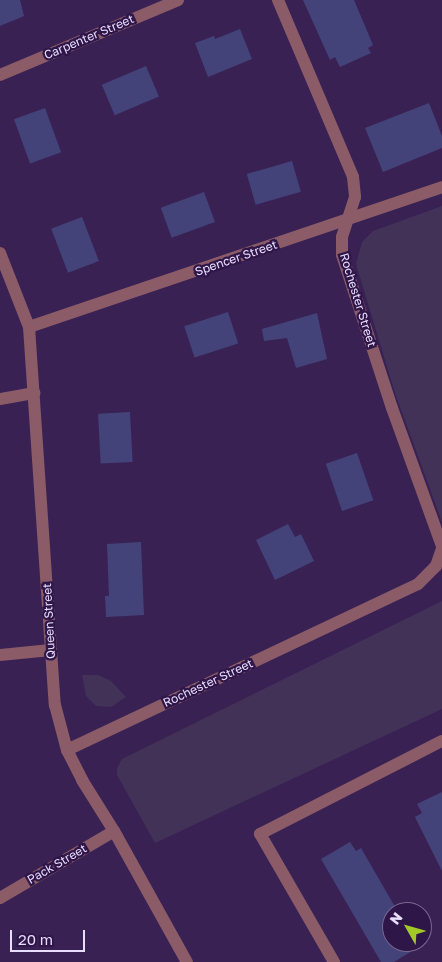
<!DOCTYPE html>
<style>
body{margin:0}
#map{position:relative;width:442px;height:962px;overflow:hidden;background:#392154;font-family:"Golos Text",sans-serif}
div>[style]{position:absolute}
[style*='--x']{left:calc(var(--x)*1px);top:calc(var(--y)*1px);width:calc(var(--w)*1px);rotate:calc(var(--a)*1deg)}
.green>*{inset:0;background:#423258}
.building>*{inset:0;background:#444379;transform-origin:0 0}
.lane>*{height:12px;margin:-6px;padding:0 6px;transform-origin:6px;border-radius:6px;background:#8b5c68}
.street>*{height:12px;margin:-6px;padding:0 6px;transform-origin:6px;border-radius:6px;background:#8b5c68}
span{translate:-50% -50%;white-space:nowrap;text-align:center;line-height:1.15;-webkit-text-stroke:4.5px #2f1649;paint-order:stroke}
.street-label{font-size:12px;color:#e9ddfd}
.north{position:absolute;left:382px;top:902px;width:50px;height:50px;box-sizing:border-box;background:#2f1649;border:1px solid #796691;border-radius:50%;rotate:308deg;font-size:14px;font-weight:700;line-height:20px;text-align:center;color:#e9ddfd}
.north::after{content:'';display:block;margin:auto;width:18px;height:22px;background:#a3c927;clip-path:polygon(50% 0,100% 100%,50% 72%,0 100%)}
.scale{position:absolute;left:10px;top:930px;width:75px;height:22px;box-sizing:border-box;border:2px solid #e9ddfd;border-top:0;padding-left:6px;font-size:15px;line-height:18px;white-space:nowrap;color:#e9ddfd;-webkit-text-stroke:4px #2f1649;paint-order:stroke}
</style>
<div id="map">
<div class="green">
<div style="clip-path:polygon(442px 206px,442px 522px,395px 393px,356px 264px,362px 242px,373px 231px)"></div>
<div style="clip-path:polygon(442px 601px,442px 709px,155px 843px,117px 775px,117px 768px,122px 759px)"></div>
<div style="clip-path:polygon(82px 675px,98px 675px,111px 681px,126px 697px,111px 707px,96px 706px,86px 696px)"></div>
</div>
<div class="building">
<div style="clip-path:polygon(0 0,20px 0,24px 16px,0 26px)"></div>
<div style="clip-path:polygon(303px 0,354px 0,373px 45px,368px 48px,371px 53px,340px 67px,335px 57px,330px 60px)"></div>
<div style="clip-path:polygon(240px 29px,252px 59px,208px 77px,195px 43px,214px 36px,215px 39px)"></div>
<div style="left:146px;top:66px;width:33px;height:48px;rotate:67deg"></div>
<div style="clip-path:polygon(429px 103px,442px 136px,442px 148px,383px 172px,365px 128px)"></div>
<div style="left:45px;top:108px;width:47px;height:33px;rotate:70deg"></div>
<div style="left:292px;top:161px;width:32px;height:47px;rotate:74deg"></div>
<div style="left:204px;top:192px;width:32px;height:46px;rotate:70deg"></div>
<div style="left:82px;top:217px;width:47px;height:33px;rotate:69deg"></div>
<div style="left:228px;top:312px;width:33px;height:46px;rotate:72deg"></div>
<div style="clip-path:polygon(317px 313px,327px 359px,296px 368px,287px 338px,264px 341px,262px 329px)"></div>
<div style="left:130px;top:412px;width:50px;height:32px;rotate:87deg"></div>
<div style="left:357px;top:453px;width:50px;height:33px;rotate:71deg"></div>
<div style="clip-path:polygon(288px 524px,295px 537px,301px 534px,314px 561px,275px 580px,256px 540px)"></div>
<div style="clip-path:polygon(141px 542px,144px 615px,106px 617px,105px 596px,109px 596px,107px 544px)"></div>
<div style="clip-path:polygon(442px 792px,442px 871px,415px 817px,422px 813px,417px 804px)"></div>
<div style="clip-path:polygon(350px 842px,356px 851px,361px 848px,398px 912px,392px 912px,392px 942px,410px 942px,408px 943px,412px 951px,394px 962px,381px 962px,321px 859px)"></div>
</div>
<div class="lane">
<div style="--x:334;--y:962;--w:148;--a:-120"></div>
<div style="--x:260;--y:834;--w:204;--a:-27.1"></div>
</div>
<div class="street">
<div style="--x:278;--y:0;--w:192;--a:67"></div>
<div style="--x:353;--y:177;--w:20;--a:84"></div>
<div style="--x:355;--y:197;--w:42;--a:108"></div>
<div style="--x:342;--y:237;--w:18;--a:90"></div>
<div style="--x:342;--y:255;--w:161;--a:71.9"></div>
<div style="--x:392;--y:408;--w:147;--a:70.1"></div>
<div style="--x:0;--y:75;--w:193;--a:-22.8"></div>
<div style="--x:0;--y:253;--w:79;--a:68.6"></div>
<div style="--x:29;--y:327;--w:379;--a:86.1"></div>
<div style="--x:55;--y:705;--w:47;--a:75.1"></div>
<div style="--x:67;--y:750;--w:34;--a:63"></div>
<div style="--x:82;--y:780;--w:60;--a:57.9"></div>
<div style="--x:114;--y:831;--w:150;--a:60.9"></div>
<div style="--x:29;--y:327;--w:436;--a:-18.7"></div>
<div style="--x:0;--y:399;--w:35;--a:-10"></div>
<div style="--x:0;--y:655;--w:51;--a:-5.6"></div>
<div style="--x:67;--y:750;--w:388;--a:-25.3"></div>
<div style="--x:418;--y:584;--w:25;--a:-45"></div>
<div style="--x:436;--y:566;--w:18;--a:-71"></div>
<div style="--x:0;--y:898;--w:132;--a:-30.4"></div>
</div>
<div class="street-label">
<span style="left:89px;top:37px;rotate:-23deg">Carpenter Street</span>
<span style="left:236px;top:258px;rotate:-19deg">Spencer Street</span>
<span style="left:358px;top:300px;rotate:73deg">Rochester Street</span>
<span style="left:49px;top:621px;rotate:-93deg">Queen Street</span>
<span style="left:208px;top:683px;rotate:-25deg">Rochester Street</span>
<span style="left:57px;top:864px;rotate:-30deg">Pack Street</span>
</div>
<div class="north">N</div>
<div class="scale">20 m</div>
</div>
